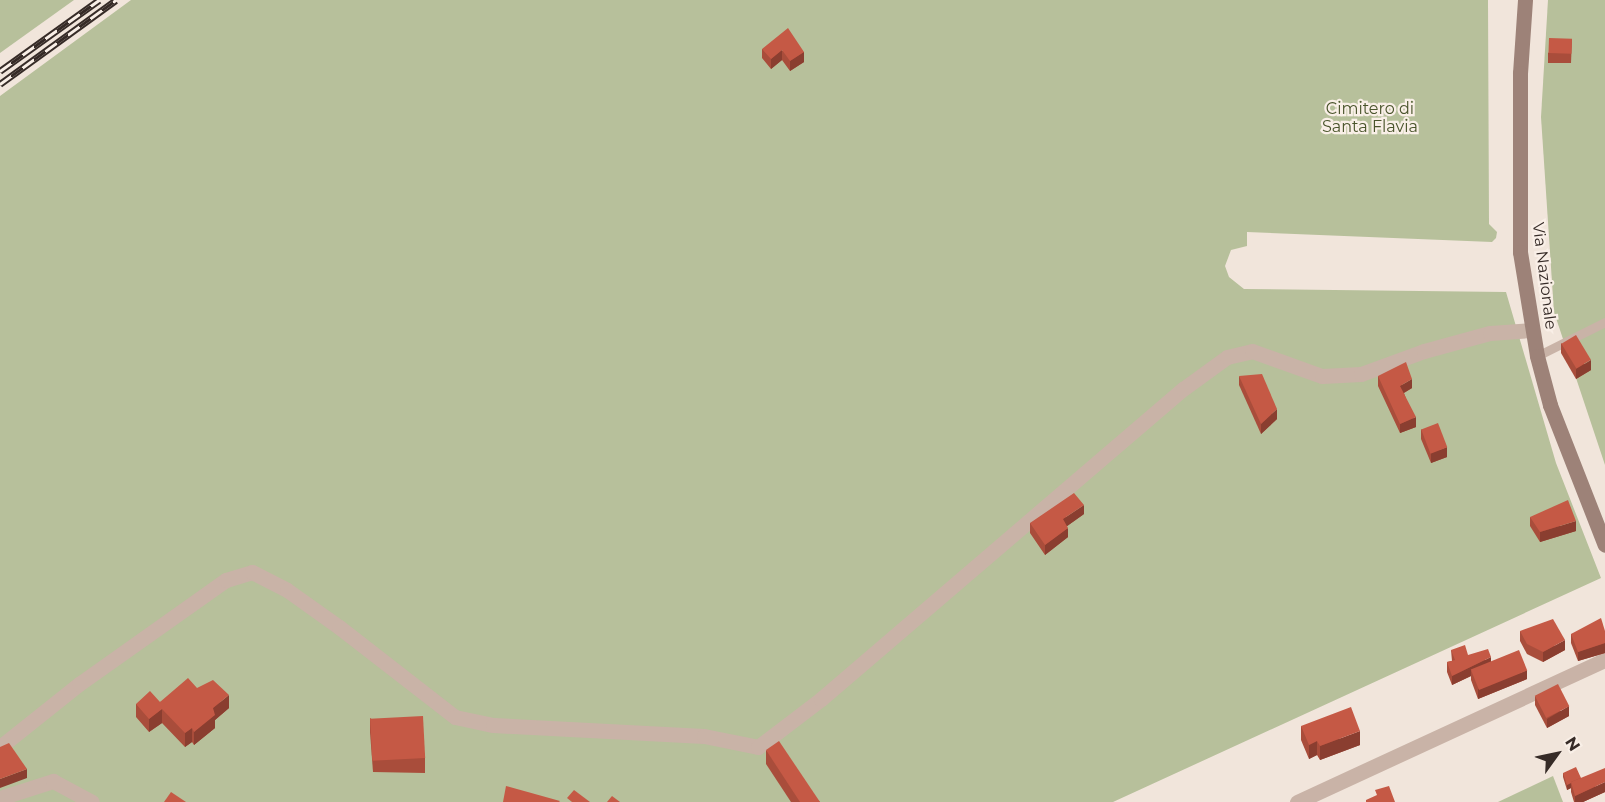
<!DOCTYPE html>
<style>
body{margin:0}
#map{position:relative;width:1605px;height:802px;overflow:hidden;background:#f1e5db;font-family:Montserrat,sans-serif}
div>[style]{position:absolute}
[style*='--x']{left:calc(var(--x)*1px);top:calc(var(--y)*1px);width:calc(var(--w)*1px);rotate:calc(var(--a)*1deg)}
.green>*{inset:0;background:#b7c09b}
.lane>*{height:9px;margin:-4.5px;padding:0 4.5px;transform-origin:4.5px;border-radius:4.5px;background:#c9b3a7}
.street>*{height:15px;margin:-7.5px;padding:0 7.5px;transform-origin:7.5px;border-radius:7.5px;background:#c9b3a7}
.secondary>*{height:15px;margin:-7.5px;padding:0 7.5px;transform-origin:7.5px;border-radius:7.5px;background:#9d8278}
.rail>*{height:7px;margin-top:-3.5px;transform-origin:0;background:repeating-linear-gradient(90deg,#f9efe7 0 14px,#362b27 0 28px);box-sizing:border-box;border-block:2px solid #362b27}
.wall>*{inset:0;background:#a94d3b}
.shaded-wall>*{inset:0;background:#8a3e30}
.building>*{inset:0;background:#c55945;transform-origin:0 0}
span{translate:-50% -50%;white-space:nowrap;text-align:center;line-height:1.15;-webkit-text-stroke:4.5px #f9efe7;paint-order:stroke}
.park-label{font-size:16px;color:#49542b}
.street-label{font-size:16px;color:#362b27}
.north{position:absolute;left:1527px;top:724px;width:60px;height:60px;-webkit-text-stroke:4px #f9efe7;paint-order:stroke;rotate:57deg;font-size:16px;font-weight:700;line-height:24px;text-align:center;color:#362b27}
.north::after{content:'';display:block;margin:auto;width:21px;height:27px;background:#362b27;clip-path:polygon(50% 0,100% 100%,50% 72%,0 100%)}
</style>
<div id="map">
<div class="green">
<div style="clip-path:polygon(0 0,74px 0,0 53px)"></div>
<div style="clip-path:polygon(131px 0,1488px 0,1489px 224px,1497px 232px,1496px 238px,1492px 242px,1247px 232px,1247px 246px,1231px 250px,1225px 266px,1229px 277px,1244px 289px,1506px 292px,1556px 463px,1601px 578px,1113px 802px,0 802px,0 96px)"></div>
<div style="clip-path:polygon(1548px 0,1605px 0,1605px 465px,1554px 312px,1541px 117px)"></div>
<div style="clip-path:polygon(1553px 776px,1563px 802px,1498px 802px)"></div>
</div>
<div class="lane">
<div style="--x:1537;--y:356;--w:76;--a:-26.6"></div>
</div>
<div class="street">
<div style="--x:0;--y:747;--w:101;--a:-38.6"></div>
<div style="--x:79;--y:684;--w:180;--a:-35.3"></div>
<div style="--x:226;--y:580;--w:27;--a:-17"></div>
<div style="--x:252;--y:572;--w:39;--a:27"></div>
<div style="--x:287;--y:590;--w:64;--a:35.4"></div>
<div style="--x:339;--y:627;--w:147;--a:37.8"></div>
<div style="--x:455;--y:717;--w:39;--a:12"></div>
<div style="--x:493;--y:725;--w:211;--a:3"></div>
<div style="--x:704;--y:736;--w:55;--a:11.5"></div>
<div style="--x:758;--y:747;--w:79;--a:-37.3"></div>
<div style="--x:821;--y:699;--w:477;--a:-40.6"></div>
<div style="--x:1183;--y:389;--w:54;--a:-36"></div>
<div style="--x:1227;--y:357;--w:26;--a:-13"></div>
<div style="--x:1252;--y:351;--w:74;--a:19.7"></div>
<div style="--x:1322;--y:376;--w:39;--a:-3"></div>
<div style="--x:1361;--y:374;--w:67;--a:-20.1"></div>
<div style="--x:1424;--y:351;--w:68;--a:-15.3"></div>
<div style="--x:1490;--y:333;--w:42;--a:-4.1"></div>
<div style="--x:0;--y:798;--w:56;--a:-17.8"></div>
<div style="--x:53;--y:781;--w:44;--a:28.3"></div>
<div style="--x:1297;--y:802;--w:339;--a:-24.8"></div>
</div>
<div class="secondary">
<div style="--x:1525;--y:0;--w:73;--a:93.9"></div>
<div style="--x:1520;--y:73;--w:179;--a:90"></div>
<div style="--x:1520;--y:252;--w:105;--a:80.7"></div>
<div style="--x:1537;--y:356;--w:51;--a:75.1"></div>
<div style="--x:1550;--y:405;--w:150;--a:68.6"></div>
</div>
<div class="rail">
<div style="--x:0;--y:71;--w:122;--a:-35.6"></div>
<div style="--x:0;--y:84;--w:143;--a:-35.9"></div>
</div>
<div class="wall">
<div style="clip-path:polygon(1572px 39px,1571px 63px,1548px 63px,1548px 53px)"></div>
<div style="clip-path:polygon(762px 49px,804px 52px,804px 62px,790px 71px,782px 60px,771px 69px,762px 58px)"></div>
<div style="clip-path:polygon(1561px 343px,1591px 370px,1576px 379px,1561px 353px)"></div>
<div style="clip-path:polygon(1239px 376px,1277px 419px,1261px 434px,1239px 385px)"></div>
<div style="clip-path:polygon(1378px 376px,1412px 388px,1404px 393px,1416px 427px,1400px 433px,1378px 386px)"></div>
<div style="clip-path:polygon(1421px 429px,1447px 457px,1431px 463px,1421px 439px)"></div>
<div style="clip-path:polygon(1084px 514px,1067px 526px,1068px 537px,1045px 555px,1030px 533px,1030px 523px)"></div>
<div style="clip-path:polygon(1530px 517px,1576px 531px,1540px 542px,1530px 526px)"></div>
<div style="clip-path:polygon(1520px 631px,1565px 650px,1543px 662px,1527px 654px,1520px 641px)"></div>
<div style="clip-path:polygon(1605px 631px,1605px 653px,1578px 661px,1571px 643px,1571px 634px)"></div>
<div style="clip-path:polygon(1451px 650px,1491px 662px,1527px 679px,1478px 699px,1471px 680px,1471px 676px,1452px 685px,1447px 672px,1447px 662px,1452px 661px)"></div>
<div style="clip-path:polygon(197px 688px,229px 708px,215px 720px,215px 728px,194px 745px,192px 742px,185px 747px,162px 723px,149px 732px,136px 717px,136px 704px,160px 702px)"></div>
<div style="clip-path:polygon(1535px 696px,1569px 716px,1547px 728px,1535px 705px)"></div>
<div style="clip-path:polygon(370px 718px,425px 758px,425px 773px,373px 772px,370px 732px)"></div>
<div style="clip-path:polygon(1301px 726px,1360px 745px,1320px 760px,1317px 755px,1309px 759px,1301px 740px)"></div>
<div style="clip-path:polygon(766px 750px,820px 802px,791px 802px,766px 764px)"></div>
<div style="clip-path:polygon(1563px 773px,1581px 778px,1605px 792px,1583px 802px,1574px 802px,1571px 792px,1571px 788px,1567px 790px,1563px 777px)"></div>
</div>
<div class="shaded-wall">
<div style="clip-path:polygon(782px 50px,782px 60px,771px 69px,771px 59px)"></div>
<div style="clip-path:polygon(804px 52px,804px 62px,790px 71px,790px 61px)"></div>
<div style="clip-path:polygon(1591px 360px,1591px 370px,1576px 379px,1576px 369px)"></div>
<div style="clip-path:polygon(1412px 379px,1412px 388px,1400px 395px,1400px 386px)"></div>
<div style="clip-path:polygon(1277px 409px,1277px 419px,1261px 434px,1261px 424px)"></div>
<div style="clip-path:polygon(1416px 417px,1416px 427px,1400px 433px,1400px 424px)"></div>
<div style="clip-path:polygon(1447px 447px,1447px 457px,1431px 463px,1431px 453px)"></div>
<div style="clip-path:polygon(1084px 505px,1084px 514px,1063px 529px,1063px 519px)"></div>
<div style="clip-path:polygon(1576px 521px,1576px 531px,1540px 542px,1540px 532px)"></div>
<div style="clip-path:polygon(1068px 528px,1068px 537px,1045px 555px,1045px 545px)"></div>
<div style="clip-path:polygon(1565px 640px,1565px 650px,1543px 662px,1543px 652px)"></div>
<div style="clip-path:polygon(1605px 643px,1605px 653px,1578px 661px,1578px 652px)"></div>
<div style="clip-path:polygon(1491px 657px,1491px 667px,1471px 671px,1471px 676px,1452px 685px,1452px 676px)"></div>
<div style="clip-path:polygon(1527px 670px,1527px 679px,1478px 699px,1478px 689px)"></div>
<div style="clip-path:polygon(229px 695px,229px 708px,215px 720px,215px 728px,194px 745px,194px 732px,213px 708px)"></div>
<div style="clip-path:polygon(1569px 706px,1569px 716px,1547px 728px,1547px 719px)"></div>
<div style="clip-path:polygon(162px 709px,162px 723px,149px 732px,149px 719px)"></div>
<div style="clip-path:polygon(192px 728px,192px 742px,185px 747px,185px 733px)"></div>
<div style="clip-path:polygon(1360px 731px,1360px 745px,1320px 760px,1320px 746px)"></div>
<div style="clip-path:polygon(1317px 741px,1317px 755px,1309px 759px,1309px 745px)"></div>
<div style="clip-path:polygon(27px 769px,27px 778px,0 788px,0 779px)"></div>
<div style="clip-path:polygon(1605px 782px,1605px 792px,1583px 802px,1575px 802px,1575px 796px)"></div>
<div style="clip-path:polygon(1571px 783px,1571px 788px,1567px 790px,1567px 785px)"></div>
</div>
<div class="building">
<div style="clip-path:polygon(788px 28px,804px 52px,790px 61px,782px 50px,771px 59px,762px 49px)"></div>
<div style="left:1549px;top:38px;width:23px;height:15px;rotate:2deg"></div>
<div style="left:1576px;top:335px;width:29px;height:17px;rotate:59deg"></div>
<div style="clip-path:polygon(1406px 362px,1412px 379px,1400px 386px,1416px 417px,1400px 424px,1378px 376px)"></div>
<div style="clip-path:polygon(1262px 374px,1277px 409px,1261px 424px,1239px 376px)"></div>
<div style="left:1438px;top:423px;width:26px;height:18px;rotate:69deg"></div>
<div style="clip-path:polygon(1074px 493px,1084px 505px,1063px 519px,1068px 528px,1045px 545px,1030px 523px)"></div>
<div style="clip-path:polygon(1568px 500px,1576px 521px,1540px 532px,1530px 517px)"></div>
<div style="clip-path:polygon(1601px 618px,1605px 631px,1605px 643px,1578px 652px,1571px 634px)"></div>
<div style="clip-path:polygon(1553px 619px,1565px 640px,1543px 652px,1527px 644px,1520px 631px)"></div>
<div style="clip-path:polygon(1465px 645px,1468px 655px,1488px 649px,1491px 657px,1452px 676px,1447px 662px,1455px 660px,1451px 650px)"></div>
<div style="left:1519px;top:650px;width:22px;height:52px;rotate:68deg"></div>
<div style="clip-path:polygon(188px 678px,197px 688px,213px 680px,229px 695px,213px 708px,215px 715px,194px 732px,192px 728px,185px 733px,162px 709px,149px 719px,136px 704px,150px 691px,160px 702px)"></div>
<div style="left:1558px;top:684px;width:25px;height:26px;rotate:63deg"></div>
<div style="clip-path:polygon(1351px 707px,1360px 731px,1320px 746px,1317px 741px,1309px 745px,1301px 726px)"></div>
<div style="left:423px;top:716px;width:42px;height:53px;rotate:87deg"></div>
<div style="clip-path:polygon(779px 741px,820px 802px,800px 802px,766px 750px)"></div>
<div style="clip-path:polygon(9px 743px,27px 769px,0 779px,0 747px)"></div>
<div style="clip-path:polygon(1576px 767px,1581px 778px,1571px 782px,1571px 783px,1567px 785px,1563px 773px)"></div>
<div style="clip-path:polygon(1605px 768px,1605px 782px,1575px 796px,1571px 782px)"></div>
<div style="clip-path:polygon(506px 786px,560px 801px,559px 802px,503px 802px)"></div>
<div style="clip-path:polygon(1389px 786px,1395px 802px,1366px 802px,1366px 800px,1377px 795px,1375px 790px)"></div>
<div style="clip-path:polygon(574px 790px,590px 802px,572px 802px,567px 798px)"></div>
<div style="clip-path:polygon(171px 792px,186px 802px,164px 802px)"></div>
<div style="clip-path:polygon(612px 796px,620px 802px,607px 802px)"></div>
</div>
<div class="park-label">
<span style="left:1370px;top:118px">Cimitero di<br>Santa Flavia</span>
</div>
<div class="street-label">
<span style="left:1544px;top:276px;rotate:83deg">Via Nazionale</span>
</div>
<div class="north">N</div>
</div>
